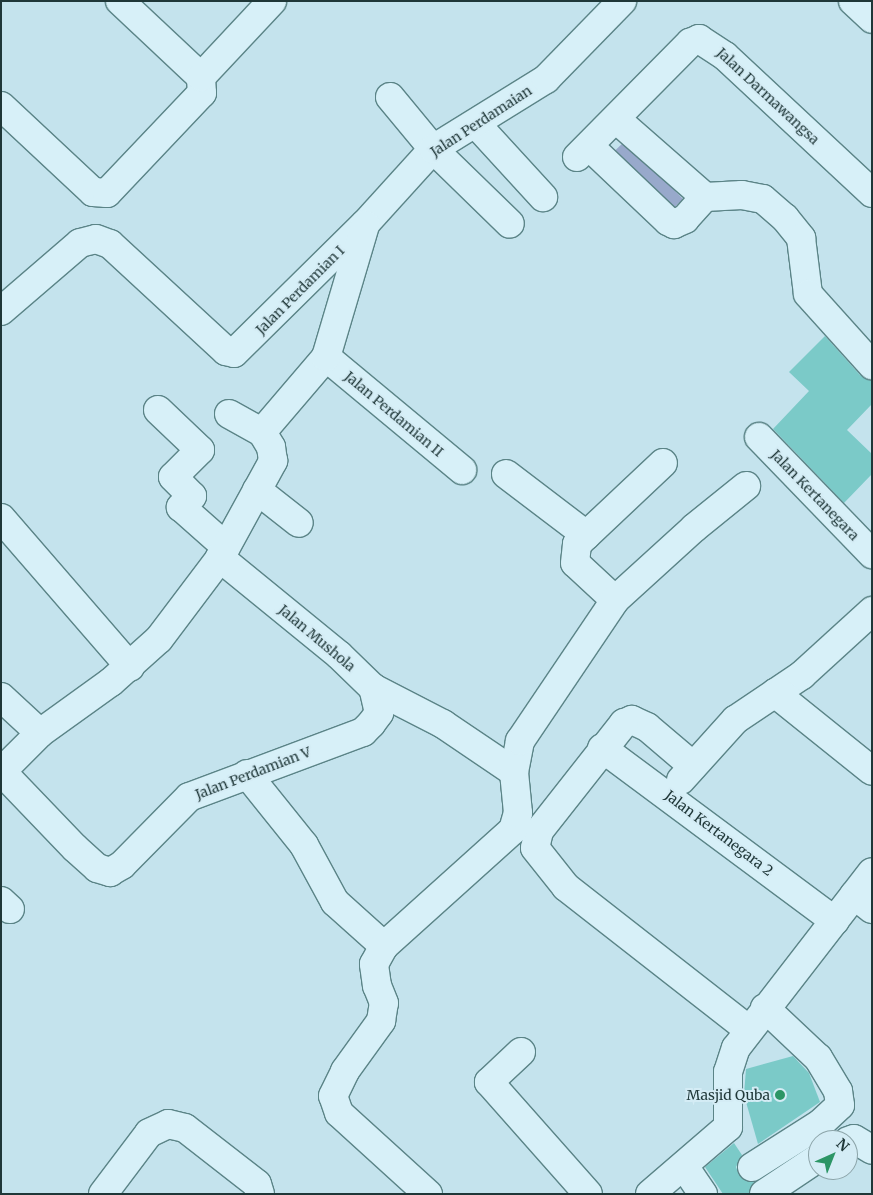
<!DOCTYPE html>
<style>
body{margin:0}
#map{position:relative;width:873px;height:1195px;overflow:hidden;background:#c4e3ed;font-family:Merriweather,serif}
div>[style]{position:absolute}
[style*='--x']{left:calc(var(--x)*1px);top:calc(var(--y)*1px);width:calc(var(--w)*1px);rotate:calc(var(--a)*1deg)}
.green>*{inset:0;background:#98a9cb;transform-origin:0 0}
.building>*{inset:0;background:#7bcac8}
.roads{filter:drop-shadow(1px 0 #5b8487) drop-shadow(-1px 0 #5b8487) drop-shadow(0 1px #5b8487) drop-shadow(0 -1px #5b8487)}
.minor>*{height:28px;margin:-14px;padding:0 14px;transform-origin:14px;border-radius:14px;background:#d7f0f8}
.dots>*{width:14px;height:14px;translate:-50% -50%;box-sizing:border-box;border:2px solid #d4ecf5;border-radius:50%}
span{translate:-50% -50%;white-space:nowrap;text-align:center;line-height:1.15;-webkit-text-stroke:4px #d4ecf5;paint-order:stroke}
.street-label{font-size:14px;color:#1f3738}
.poi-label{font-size:14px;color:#1f3738}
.right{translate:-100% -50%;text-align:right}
.frame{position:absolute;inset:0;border:2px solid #1f3738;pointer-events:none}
.north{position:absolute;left:808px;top:1130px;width:50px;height:50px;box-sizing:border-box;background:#d4ecf5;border:1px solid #8ca4a9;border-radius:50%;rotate:44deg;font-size:14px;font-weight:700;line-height:20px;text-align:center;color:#1f3738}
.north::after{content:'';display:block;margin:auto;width:18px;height:22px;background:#2c9565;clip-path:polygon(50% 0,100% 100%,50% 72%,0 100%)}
</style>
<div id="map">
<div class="green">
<div style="left:626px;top:140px;width:82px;height:22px;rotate:46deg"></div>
</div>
<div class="building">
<div style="clip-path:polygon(825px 336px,860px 375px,872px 380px,872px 404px,847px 430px,872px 454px,872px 474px,844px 503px,773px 429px,809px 391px,789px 372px)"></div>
<div style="clip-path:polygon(793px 1056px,809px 1073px,820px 1102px,758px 1144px,744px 1095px,746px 1069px)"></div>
<div style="clip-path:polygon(734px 1143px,742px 1155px,736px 1167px,739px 1175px,754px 1182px,749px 1194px,723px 1194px,705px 1167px)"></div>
</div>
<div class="roads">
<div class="minor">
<div style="--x:120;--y:1;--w:111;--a:43.2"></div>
<div style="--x:853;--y:1;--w:26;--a:43"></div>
<div style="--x:390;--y:97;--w:67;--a:50.4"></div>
<div style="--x:433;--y:149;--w:107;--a:44.2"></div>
<div style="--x:1;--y:106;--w:126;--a:43.1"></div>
<div style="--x:93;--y:192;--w:14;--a:4"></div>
<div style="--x:107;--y:193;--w:138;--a:-46.5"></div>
<div style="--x:202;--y:93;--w:16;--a:-94"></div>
<div style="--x:201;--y:77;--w:104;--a:-46.9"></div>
<div style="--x:616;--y:119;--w:118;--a:41.2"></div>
<div style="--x:705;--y:197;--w:37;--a:-3"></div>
<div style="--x:742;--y:195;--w:21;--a:11"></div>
<div style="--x:763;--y:199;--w:29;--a:41"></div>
<div style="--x:785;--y:218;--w:26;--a:51"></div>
<div style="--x:801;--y:238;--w:56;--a:82.9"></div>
<div style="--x:808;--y:294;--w:96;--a:48"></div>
<div style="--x:477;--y:125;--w:98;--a:47.5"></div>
<div style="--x:589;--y:146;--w:109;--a:43.5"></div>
<div style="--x:668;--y:221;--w:7;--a:27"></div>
<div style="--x:674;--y:224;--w:12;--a:-24"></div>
<div style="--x:685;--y:219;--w:30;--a:-48"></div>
<div style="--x:577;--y:157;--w:161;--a:-45.3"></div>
<div style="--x:690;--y:43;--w:10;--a:-24"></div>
<div style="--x:699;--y:39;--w:31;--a:33"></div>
<div style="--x:725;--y:56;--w:201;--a:43"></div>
<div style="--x:1;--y:311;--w:104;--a:-40.7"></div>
<div style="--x:80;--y:243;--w:16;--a:-14"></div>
<div style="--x:96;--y:239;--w:15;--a:20"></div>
<div style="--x:110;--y:244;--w:158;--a:42.7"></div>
<div style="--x:226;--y:351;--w:8;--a:14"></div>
<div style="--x:234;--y:353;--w:184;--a:-44.6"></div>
<div style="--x:365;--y:224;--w:101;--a:-47.8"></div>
<div style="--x:433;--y:149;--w:133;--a:-31.8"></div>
<div style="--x:546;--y:79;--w:109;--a:-45.7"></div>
<div style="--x:326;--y:357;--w:177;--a:39.7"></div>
<div style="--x:158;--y:410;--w:58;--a:43.6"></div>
<div style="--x:200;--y:450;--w:38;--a:135"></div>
<div style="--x:173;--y:477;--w:27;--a:45"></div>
<div style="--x:192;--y:496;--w:16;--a:135"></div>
<div style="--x:181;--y:507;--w:60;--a:41.6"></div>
<div style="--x:229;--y:414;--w:38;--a:29"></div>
<div style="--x:759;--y:437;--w:163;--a:46"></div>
<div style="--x:506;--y:474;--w:101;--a:37.3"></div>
<div style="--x:257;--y:490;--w:53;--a:38.2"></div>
<div style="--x:1;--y:518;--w:197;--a:49.1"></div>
<div style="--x:615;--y:600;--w:54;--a:-137.2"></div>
<div style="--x:575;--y:563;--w:19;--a:-84"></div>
<div style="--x:577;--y:544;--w:118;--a:-43.3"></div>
<div style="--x:373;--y:688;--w:79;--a:27.2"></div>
<div style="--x:443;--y:724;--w:86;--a:34.1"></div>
<div style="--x:775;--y:693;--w:124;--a:38.8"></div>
<div style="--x:1;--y:697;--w:53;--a:42.7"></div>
<div style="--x:602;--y:748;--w:290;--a:36.6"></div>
<div style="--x:693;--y:766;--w:60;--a:-139.7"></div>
<div style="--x:647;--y:727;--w:17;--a:-155"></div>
<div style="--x:632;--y:720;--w:9;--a:159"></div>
<div style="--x:624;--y:723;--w:137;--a:128.2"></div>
<div style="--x:539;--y:831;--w:17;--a:103"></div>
<div style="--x:535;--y:848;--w:50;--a:51.5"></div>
<div style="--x:566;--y:887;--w:231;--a:38"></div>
<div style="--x:1;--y:772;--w:55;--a:-45"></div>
<div style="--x:40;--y:733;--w:87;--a:-35.7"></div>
<div style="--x:111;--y:682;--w:64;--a:-41.9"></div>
<div style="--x:159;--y:639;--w:101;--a:-53"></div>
<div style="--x:220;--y:558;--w:111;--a:-61.3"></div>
<div style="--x:273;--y:461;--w:14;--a:-98"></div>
<div style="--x:271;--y:447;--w:17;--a:-121"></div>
<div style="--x:262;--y:432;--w:99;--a:-49.5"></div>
<div style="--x:326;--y:357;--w:138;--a:-73.5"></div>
<div style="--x:2;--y:772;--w:105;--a:46.2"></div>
<div style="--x:75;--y:848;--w:30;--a:42"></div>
<div style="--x:97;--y:868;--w:14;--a:17"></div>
<div style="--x:110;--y:872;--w:14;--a:-30"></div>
<div style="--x:122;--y:865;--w:95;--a:-45.4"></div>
<div style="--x:189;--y:797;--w:186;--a:-20.5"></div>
<div style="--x:363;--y:732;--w:11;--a:-45"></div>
<div style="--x:371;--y:724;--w:14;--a:-54"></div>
<div style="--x:379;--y:713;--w:26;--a:-103"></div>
<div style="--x:373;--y:688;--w:47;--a:-135.9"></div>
<div style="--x:339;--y:655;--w:154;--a:-140.8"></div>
<div style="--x:247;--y:774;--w:91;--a:51.2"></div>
<div style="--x:304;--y:845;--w:65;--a:61.5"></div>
<div style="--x:335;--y:902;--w:66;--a:41.9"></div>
<div style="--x:681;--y:780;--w:81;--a:-48"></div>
<div style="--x:735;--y:720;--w:81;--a:-33.9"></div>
<div style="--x:802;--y:675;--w:95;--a:-42.4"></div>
<div style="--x:854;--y:895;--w:23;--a:38"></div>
<div style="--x:1;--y:901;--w:12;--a:42"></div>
<div style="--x:521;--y:1052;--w:44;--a:136.8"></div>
<div style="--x:489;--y:1082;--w:149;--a:48.5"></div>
<div style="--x:848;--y:1141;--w:6;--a:-18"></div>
<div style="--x:854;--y:1139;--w:21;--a:31"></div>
<div style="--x:684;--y:1166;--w:34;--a:56"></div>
<div style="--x:752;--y:1167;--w:82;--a:-32.5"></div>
<div style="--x:821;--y:1123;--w:26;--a:-43"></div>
<div style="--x:840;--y:1105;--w:14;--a:-98"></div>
<div style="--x:838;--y:1091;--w:39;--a:-121"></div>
<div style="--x:818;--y:1058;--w:73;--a:-136.7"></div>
<div style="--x:103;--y:1194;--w:76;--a:-53"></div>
<div style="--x:149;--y:1133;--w:21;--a:-25"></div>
<div style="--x:168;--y:1124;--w:17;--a:13"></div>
<div style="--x:185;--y:1128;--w:91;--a:37.9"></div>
<div style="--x:257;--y:1184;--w:10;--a:73"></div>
<div style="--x:428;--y:1194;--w:120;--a:-137.7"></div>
<div style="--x:339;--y:1113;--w:18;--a:-109"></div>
<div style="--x:333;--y:1096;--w:28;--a:-64"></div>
<div style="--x:345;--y:1071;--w:62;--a:-54.2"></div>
<div style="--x:381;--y:1021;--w:18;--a:-81"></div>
<div style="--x:384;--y:1003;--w:18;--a:-112"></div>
<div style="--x:377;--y:986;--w:22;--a:-98"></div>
<div style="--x:374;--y:964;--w:21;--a:-61"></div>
<div style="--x:384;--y:946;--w:173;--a:-42"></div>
<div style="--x:513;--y:830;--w:18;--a:-74"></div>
<div style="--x:518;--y:813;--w:41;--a:-95.6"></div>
<div style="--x:514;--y:772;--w:32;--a:-79"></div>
<div style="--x:520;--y:741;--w:170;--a:-56"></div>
<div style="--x:615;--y:600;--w:107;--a:-42.3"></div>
<div style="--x:694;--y:528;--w:67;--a:-38.9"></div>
<div style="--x:650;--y:1194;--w:103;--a:-40.7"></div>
<div style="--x:728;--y:1127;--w:55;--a:-90"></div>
<div style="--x:728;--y:1072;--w:25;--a:-72"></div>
<div style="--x:736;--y:1048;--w:222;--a:-52.3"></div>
<div style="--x:764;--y:1194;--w:65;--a:-33.7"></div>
</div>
</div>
<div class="dots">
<div style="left:780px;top:1095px;background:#2c9565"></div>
</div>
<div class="street-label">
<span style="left:768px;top:96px;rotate:43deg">Jalan Darmawangsa</span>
<span style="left:481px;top:121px;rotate:-33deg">Jalan Perdamaian</span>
<span style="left:300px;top:290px;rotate:-45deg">Jalan Perdamian I</span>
<span style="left:394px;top:414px;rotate:40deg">Jalan Perdamian II</span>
<span style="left:815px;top:495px;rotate:46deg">Jalan Kertanegara</span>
<span style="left:317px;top:638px;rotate:40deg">Jalan Mushola</span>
<span style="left:253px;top:773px;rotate:-21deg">Jalan Perdamian V</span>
<span style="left:719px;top:833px;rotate:37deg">Jalan Kertanegara 2</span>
</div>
<div class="poi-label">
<span class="right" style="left:770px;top:1095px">Masjid Quba</span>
</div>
<div class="frame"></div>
<div class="north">N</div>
</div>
